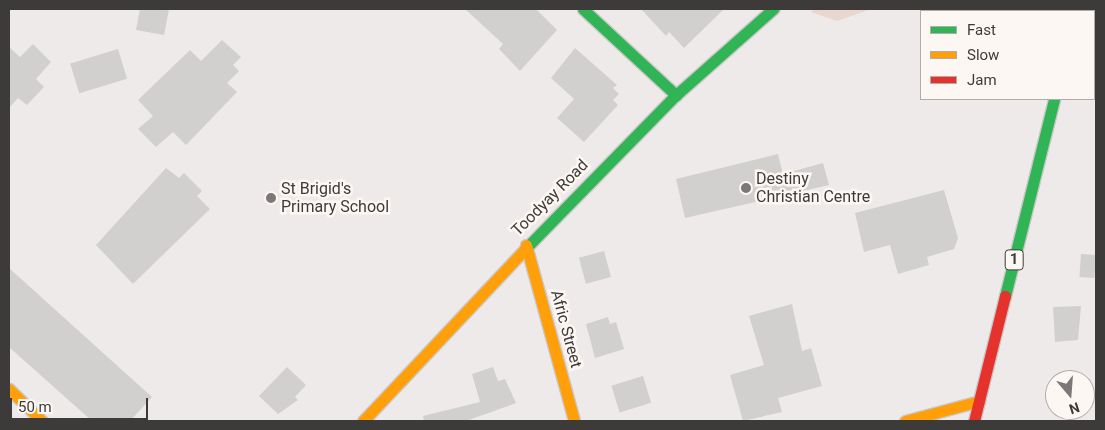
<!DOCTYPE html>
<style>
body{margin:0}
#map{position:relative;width:1105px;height:430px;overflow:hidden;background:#edeae9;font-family:Roboto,sans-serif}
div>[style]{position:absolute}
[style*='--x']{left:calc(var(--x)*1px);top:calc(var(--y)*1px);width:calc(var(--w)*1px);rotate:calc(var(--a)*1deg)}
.green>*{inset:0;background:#e8d6cf}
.building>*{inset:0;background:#d2d0cf;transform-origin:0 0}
.roads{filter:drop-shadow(1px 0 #cac8c7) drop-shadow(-1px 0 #cac8c7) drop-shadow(0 1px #cac8c7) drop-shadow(0 -1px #cac8c7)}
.street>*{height:20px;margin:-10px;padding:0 10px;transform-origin:10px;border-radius:10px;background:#fcfcfc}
.fast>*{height:11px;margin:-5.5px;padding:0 5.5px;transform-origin:5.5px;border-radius:5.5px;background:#30b455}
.slow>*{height:11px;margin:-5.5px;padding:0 5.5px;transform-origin:5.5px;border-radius:5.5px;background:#ff9f0a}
.jam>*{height:11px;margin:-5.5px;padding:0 5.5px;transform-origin:5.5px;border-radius:5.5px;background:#e5322d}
.dots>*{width:14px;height:14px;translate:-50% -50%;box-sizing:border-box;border:2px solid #fdf7f4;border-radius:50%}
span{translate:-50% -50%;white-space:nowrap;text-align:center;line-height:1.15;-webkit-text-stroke:5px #fdf7f4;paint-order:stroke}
.shield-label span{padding:1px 4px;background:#fdf7f4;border:1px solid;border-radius:4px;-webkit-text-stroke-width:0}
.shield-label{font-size:15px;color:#3d3b3a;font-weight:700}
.poi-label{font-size:16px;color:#3d3b3a}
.left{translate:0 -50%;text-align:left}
.street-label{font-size:16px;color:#3d3b3a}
.frame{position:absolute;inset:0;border:10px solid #3d3b3a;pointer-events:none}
.legend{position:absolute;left:920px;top:10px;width:175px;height:90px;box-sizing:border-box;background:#fdf7f4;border:1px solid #b0acaa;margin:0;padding:6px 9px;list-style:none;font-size:15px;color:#3d3b3a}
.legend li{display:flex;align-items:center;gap:10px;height:25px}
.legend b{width:25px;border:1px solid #b0acaa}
.north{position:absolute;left:1045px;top:370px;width:50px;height:50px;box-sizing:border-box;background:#fdf7f4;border:1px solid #b0acaa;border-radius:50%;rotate:162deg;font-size:14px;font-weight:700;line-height:20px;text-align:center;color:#3d3b3a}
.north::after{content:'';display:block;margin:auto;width:18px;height:22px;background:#7b7877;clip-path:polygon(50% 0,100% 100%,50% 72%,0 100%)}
.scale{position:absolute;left:10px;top:398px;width:138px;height:22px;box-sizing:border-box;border:2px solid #3d3b3a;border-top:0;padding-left:6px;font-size:15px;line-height:18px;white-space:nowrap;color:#3d3b3a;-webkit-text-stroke:4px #fdf7f4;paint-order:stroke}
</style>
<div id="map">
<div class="green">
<div style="clip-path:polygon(814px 9px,871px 9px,837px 21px,811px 12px)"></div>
</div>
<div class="building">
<div style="clip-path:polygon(140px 9px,169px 9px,164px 35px,136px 30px)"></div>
<div style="clip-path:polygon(465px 9px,536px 9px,557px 30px,520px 71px,499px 49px,503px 44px)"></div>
<div style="clip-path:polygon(641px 9px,724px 9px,684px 48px,669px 32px,666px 36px)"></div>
<div style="clip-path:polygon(222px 40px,241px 57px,233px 65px,239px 71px,227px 83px,237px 92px,186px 145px,173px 132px,156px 147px,138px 129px,153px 116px,138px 100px,190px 50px,201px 61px)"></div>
<div style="clip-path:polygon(33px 44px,51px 62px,36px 79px,44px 87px,27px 105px,18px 98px,9px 108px,9px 47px,20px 57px)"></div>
<div style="clip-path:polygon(575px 48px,617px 85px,613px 88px,619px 94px,613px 100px,618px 105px,584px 142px,557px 118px,574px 99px,551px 78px)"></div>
<div style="left:118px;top:49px;width:31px;height:50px;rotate:73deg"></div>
<div style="clip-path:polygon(778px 154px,783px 174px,823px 163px,829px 185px,685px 218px,676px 179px)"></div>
<div style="clip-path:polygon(166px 168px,179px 178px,184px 173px,202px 191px,197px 196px,210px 209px,133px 284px,96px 245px)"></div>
<div style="clip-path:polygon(944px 190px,958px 238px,954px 249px,927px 257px,929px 265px,898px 274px,890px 245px,864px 252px,855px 213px)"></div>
<div style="left:604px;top:251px;width:27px;height:26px;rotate:75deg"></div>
<div style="left:1081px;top:254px;width:15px;height:23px;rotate:4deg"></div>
<div style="clip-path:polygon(9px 268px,152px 397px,130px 421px,92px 421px,9px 347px)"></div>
<div style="clip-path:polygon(792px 304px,802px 351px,811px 348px,822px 386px,778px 398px,782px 412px,743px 421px,730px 375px,764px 365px,749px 316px)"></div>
<div style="clip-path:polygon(1081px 306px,1078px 340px,1055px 342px,1053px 307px)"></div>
<div style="clip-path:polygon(608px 317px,610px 324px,616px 322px,624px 349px,595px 358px,586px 324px)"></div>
<div style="clip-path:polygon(287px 367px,306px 385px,295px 397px,298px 400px,278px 414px,259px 396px)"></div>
<div style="clip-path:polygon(493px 367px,498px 381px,505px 379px,516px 403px,466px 421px,424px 421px,423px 416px,480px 402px,472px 374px)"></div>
<div style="left:643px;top:376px;width:28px;height:33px;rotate:73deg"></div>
</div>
<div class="roads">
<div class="street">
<div style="--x:1094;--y:70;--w:2;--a:0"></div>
</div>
<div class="fast">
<div style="--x:583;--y:9;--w:127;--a:42.8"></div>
<div style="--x:525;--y:249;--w:216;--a:-45.6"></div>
<div style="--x:676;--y:95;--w:130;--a:-41.6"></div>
<div style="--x:1005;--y:296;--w:203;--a:-76"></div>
</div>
<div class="slow">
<div style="--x:526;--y:245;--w:182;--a:74.7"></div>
<div style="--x:9;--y:389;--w:46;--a:44.1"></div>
<div style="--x:363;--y:421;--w:236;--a:-46.7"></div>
<div style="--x:905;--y:421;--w:77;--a:-15.1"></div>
</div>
<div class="jam">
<div style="--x:1077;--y:11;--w:2;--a:-63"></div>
<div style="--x:974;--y:421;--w:129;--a:-76.1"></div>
</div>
</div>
<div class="dots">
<div style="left:746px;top:188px;background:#7b7877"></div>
<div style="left:271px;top:198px;background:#7b7877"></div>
</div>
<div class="shield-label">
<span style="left:1014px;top:260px">1</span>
</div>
<div class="poi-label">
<span class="left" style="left:756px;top:188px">Destiny<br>Christian Centre</span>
<span class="left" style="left:281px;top:198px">St Brigid's<br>Primary School</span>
</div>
<div class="street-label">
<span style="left:550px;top:198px;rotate:-45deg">Toodyay Road</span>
<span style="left:566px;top:329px;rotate:75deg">Afric Street</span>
</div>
<div class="frame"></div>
<ul class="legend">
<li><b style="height:6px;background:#30b455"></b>Fast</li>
<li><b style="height:6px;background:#ff9f0a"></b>Slow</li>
<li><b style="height:6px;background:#e5322d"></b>Jam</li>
</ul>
<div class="north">N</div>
<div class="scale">50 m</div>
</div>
